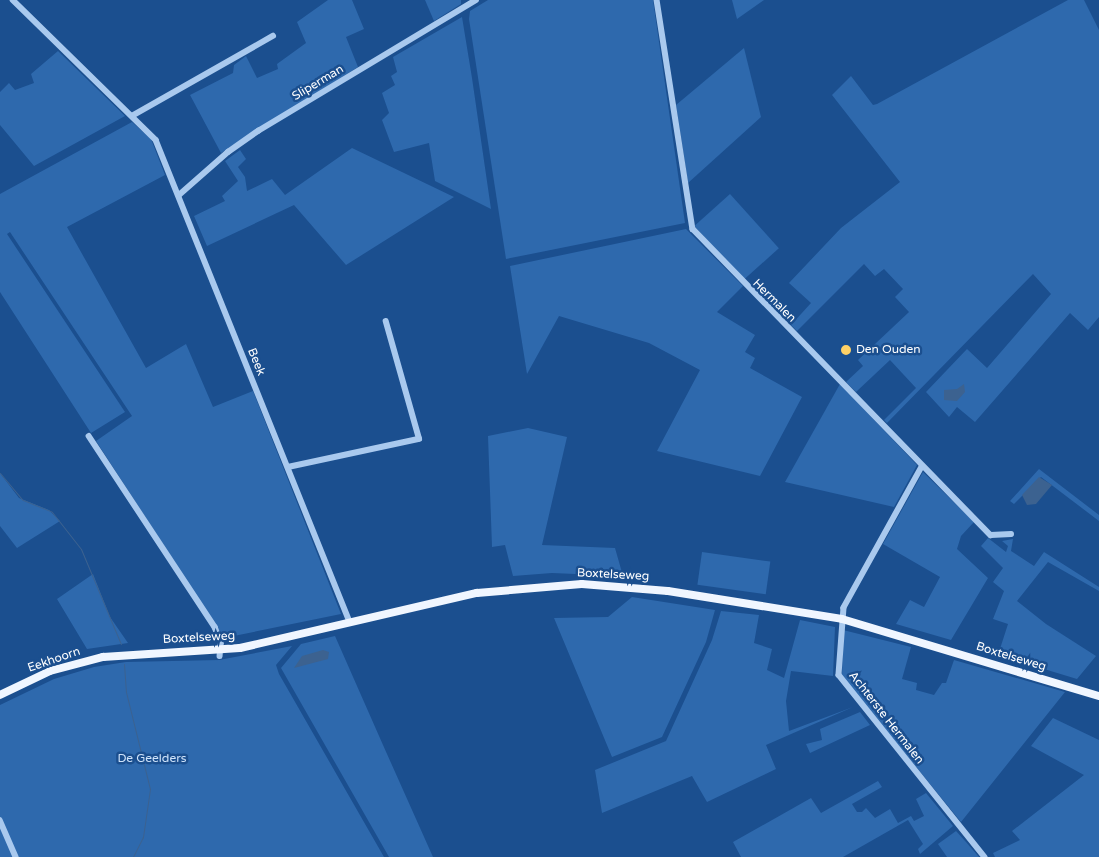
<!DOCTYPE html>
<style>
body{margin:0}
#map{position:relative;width:1099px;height:857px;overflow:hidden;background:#1b4f8f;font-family:"Varela Round",sans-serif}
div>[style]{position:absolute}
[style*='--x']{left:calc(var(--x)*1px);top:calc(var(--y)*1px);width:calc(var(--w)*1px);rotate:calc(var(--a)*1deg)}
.green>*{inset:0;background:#2e69ad;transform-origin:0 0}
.water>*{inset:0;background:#3c6290}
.stream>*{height:1px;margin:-0.5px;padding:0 0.5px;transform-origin:0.5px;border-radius:0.5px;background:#3c6290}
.minor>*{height:5.5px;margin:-2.75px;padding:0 2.75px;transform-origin:2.75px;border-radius:2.75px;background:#a9c9ee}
.major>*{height:8px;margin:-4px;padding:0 4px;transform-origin:4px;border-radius:4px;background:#f0f6ff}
.dots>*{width:14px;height:14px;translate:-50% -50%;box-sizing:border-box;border:2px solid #1b4f8f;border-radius:50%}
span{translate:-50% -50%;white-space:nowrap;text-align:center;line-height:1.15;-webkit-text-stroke:5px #1b4f8f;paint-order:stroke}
.street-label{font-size:12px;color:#fff}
.poi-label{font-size:12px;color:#fff}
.left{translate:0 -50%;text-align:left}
.park-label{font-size:12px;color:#cfe3fa}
</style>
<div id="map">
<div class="green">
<div style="clip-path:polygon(328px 0,352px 0,364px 29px,346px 37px,358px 67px,221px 153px,190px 95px,233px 73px,234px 65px,246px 56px,257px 78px,278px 69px,277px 64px,306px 43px,297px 22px)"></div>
<div style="clip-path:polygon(425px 0,461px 0,461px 4px,434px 21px)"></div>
<div style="clip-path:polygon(488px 0,653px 0,685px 223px,506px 259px,469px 19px,470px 11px)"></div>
<div style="clip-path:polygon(732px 0,764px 0,737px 19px)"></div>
<div style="clip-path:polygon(1068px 0,1084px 0,1099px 30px,1099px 317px,1088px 330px,1070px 313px,975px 422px,957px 407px,949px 417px,926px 392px,967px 349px,987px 368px,1051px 294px,1033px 274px,887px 423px,884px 420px,916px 388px,890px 360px,856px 392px,846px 382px,863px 366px,858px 360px,909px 312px,895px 297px,903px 289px,884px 269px,875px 276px,864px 264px,797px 331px,791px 325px,811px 303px,789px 283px,841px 228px,900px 182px,832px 95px,851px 76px,873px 105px,877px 104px)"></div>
<div style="clip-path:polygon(462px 17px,472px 78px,491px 209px,435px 181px,429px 143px,394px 152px,382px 120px,389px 113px,382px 93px,395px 85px,391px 76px,397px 72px,393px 57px)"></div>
<div style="clip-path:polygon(744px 48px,761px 117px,688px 183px,676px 105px)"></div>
<div style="clip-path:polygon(58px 51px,125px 116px,34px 166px,0 125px,0 92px,9px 83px,15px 90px,34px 83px,31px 74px)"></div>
<div style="clip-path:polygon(132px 122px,151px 139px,165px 175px,67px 227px,146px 368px,186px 344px,213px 407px,253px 391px,341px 614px,224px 638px,96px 441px,132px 416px,10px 232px,7px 234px,125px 412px,91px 433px,0 292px,0 194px)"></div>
<div style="clip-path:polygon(352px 148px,454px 197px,346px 265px,294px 205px,207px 246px,194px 216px,225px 201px,222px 196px,238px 181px,225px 161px,240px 150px,246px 159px,238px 167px,245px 177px,247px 191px,272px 179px,285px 195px)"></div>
<div style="left:730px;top:194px;width:73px;height:48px;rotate:48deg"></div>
<div style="clip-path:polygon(686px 229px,743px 286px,717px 312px,755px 335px,745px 352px,755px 358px,750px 368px,802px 397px,760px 476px,657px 451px,700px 370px,649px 343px,559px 316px,527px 374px,510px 266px)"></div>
<div style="clip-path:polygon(840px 384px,917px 465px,894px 507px,785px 482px)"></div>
<div style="clip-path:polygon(528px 428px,567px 437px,542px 545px,615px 548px,623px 576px,552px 573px,513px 576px,505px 545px,492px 547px,488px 436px)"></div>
<div style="clip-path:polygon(1039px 469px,1099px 515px,1099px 521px,1041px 477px,1014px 504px,1010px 501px)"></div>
<div style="clip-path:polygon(923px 472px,974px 522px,961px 536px,957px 549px,988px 578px,951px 640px,896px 624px,910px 600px,924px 607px,940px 577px,883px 544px)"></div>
<div style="clip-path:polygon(0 473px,19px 498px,49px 510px,60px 521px,17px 548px,0 526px)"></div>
<div style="clip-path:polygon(988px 538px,1006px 552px,1008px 546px,1002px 541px,1013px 539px,1011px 551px,1034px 566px,1044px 552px,1099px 587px,1099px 591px,1048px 562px,1017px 601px,1046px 624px,1096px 656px,1077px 679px,998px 655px,1008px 624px,993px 619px,1004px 591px,993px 582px,1003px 568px,981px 546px)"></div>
<div style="left:702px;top:552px;width:69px;height:33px;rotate:8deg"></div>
<div style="clip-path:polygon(93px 574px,110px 617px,128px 643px,87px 649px,57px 599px)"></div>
<div style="clip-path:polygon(632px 597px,715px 610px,706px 642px,662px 737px,612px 757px,554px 618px,608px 617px)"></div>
<div style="clip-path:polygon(721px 611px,759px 615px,754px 643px,772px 649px,767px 670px,784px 678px,800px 620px,835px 627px,833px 676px,791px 671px,786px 701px,789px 731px,853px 707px,766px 745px,776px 769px,707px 802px,692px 776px,602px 813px,595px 770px,666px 741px,712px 640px)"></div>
<div style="clip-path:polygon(843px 630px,911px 647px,902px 679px,917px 683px,916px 690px,934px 695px,942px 683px,946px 683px,954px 660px,1065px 692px,961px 822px,842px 676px)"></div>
<div style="clip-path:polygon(335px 636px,383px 745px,433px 857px,389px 857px,281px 668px,301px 644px)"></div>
<div style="clip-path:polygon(292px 646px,276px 665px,279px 674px,384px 857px,0 857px,0 705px,54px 679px,94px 667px,126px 662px,219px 660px)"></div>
<div style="clip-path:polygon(860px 712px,870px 725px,810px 753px,806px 744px,822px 740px,820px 729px)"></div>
<div style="clip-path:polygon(1053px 718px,1099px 740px,1099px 857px,995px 857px,993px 853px,1020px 840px,1012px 831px,1084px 775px,1031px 746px)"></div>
<div style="clip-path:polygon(878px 781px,882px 787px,852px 804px,857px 812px,862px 812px,866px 808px,875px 818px,890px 809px,898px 823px,911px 816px,914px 821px,924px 816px,916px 799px,926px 793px,953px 826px,920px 854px,918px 849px,923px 844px,908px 820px,843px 857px,741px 857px,733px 842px,811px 798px,821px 813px)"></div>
<div style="clip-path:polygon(956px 831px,966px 842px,979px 857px,947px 857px,938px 844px)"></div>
</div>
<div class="water">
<div style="clip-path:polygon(964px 384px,965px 392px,957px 401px,944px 400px,944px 390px,957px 389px)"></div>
<div style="clip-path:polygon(1039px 477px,1052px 485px,1036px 504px,1027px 505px,1022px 495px)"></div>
<div style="clip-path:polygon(323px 650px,329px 652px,328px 659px,294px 668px,302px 656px)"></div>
</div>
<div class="stream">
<div style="--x:0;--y:473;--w:35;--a:50"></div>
<div style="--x:23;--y:500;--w:31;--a:22"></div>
<div style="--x:52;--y:512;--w:47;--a:51.9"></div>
<div style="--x:81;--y:549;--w:103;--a:67.2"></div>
<div style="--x:124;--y:664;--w:28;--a:86"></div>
<div style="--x:126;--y:692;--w:100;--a:76.1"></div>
<div style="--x:150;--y:789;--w:49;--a:98.3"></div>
<div style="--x:143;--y:837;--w:22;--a:117"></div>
</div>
<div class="minor">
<div style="--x:13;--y:0;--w:200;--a:44.4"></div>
<div style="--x:156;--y:140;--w:520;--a:68.08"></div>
<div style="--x:657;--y:0;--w:232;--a:81.1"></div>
<div style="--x:693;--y:229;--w:427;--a:45.8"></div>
<div style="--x:991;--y:535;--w:20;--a:-3"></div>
<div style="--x:132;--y:116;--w:162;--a:-29.6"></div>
<div style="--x:179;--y:195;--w:65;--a:-41.3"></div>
<div style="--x:228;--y:152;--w:37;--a:-35"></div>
<div style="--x:258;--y:131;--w:254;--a:-31"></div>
<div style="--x:89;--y:436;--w:229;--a:56.6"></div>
<div style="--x:215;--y:627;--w:17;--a:69"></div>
<div style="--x:221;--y:643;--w:13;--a:94"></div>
<div style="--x:288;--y:467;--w:134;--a:-12.1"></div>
<div style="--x:419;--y:439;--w:122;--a:-105.8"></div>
<div style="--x:922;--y:467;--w:161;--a:119"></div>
<div style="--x:844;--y:608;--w:67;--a:94.3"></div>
<div style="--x:839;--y:675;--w:233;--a:51.3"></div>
<div style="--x:0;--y:820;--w:40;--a:66.6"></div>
</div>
<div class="major">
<div style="--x:0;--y:695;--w:55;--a:-25.6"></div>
<div style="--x:50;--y:671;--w:55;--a:-14.8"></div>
<div style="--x:103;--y:657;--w:137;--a:-3.8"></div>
<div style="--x:240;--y:648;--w:243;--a:-13.1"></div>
<div style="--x:477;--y:593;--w:105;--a:-4.9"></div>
<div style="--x:582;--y:584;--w:86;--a:4.7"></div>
<div style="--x:668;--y:591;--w:176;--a:9.1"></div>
<div style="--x:842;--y:619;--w:268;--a:16.7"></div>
</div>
<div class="dots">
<div style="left:846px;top:350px;background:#ffd166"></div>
</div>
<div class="street-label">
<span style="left:318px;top:83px;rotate:-31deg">Sliperman</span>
<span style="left:774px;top:301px;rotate:45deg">Hermalen</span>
<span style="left:256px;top:362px;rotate:68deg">Beek</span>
<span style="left:613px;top:575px;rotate:3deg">Boxtelseweg</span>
<span style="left:199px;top:638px;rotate:-3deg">Boxtelseweg</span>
<span style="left:1011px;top:657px;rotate:17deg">Boxtelseweg</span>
<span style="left:54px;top:660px;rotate:-19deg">Eekhoorn</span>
<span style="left:886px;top:718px;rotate:52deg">Achterste Hermalen</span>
</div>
<div class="poi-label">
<span class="left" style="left:856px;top:350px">Den Ouden</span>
</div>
<div class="park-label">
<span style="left:152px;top:759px">De Geelders</span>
</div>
</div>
